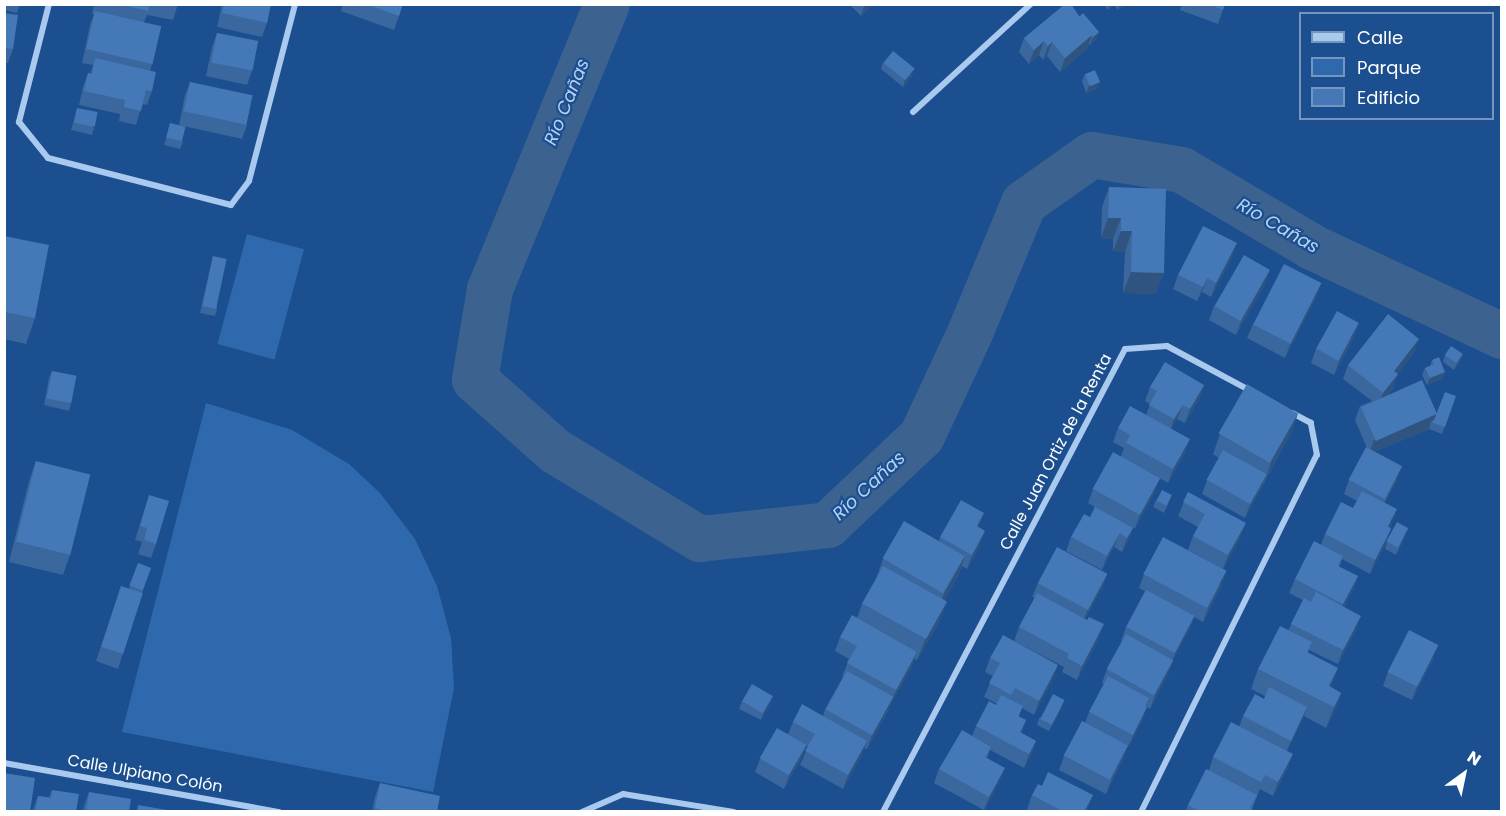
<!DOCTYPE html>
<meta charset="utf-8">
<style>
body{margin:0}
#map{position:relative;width:1506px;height:816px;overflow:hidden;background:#1b4f8f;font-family:Poppins,sans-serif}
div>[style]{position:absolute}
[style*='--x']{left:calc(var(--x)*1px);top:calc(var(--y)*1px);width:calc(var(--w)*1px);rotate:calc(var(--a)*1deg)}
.green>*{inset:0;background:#2e69ad;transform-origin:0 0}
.river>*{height:46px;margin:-23px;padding:0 23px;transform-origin:23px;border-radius:23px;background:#3c6290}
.minor>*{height:6px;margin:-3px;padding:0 3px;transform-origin:3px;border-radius:3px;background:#a9c9ee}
.wall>*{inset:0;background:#3a679d}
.shaded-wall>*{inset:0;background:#305480}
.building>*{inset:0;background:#4478b7;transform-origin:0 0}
span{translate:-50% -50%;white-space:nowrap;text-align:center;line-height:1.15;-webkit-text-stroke:4.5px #1b4f8f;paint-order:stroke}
.street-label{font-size:16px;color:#fff}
.water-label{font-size:18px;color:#b5d3f5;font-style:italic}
.frame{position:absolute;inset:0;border:6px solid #fff;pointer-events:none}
.legend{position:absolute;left:1299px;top:12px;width:195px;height:108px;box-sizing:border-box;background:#1b4f8f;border:2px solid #7695bc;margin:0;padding:8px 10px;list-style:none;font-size:18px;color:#fff}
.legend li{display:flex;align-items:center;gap:12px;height:30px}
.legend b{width:30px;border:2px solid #7695bc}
.north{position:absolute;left:1434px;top:744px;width:60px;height:60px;-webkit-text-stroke:4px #1b4f8f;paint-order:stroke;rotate:33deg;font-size:16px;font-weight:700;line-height:24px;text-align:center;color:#fff}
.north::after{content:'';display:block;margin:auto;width:21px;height:27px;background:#fff;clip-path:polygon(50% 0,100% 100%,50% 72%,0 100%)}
</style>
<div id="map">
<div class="green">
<div style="left:247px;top:234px;width:59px;height:114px;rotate:15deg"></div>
<div style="clip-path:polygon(206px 403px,292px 430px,349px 464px,380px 493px,415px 539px,437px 586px,451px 638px,454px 688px,433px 792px,122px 732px)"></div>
</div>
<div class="river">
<div style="--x:607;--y:4;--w:308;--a:112.3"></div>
<div style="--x:490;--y:289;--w:92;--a:99.4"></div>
<div style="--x:475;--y:380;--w:107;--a:41.6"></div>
<div style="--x:555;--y:451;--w:170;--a:31.3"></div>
<div style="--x:700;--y:539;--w:129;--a:-6.2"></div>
<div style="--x:828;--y:525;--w:129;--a:-43.4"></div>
<div style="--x:922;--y:436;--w:114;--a:-65"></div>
<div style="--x:970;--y:333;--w:141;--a:-67.4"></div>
<div style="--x:1024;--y:203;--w:83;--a:-35.2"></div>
<div style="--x:1092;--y:155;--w:91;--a:9.5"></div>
<div style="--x:1182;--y:170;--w:151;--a:30.6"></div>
<div style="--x:1312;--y:247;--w:210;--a:25.1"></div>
</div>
<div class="minor">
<div style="--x:49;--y:4;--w:122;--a:104.3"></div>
<div style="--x:19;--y:122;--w:46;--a:51.1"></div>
<div style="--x:48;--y:158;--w:189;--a:14.4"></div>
<div style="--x:231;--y:205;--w:30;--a:-53"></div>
<div style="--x:249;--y:181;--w:183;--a:-75.4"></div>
<div style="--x:913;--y:112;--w:160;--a:-42.5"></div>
<div style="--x:4;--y:763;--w:280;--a:10.1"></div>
<div style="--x:582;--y:812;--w:45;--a:-23.7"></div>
<div style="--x:623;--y:794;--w:112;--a:9.2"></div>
<div style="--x:883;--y:812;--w:522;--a:-62.4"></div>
<div style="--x:1125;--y:349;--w:42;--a:-4.1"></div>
<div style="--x:1167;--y:346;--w:95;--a:28.2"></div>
<div style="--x:1141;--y:812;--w:398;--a:-63.8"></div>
<div style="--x:1317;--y:455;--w:33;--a:-101"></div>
<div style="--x:1311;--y:423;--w:21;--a:-152"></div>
</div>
<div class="wall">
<div style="clip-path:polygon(4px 4px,20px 4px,17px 13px,4px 10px)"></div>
<div style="clip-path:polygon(94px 4px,178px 4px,173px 20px,147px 15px,144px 22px,152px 64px,150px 71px,152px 91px,147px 105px,142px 104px,136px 125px,119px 121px,120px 114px,79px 105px,83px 87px,88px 73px,90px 74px,93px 65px,82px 63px,90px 25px,94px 14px,92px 14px)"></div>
<div style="clip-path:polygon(222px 4px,271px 4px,267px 23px,262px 37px,217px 27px)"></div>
<div style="clip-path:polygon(343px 4px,403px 4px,394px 30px,341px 11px)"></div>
<div style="clip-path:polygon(849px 4px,873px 4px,861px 16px)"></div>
<div style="clip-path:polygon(1104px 4px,1125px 4px,1124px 6px,1118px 10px,1114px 5px,1108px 10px)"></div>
<div style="clip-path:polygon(1182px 4px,1225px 4px,1218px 24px,1180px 10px)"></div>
<div style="clip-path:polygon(4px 13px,13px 49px,8px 63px,4px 63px)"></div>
<div style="clip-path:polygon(1079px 17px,1099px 32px,1096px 39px,1090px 45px,1089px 44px,1087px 49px,1060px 72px,1047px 56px,1043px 60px,1039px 55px,1029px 64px,1019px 52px,1024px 38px)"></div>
<div style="clip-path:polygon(217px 33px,252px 71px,247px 85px,206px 76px,212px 47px)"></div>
<div style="clip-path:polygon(883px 62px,912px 76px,903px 87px,881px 69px)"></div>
<div style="clip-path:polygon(1085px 74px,1097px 89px,1086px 93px,1082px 81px)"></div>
<div style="clip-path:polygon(190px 82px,247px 125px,242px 139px,179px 125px,185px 95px)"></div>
<div style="clip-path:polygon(77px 108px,94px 128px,92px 135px,71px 130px)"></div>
<div style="clip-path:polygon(170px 123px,183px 142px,180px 149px,164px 145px)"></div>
<div style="clip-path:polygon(1109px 187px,1166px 189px,1156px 294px,1123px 293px,1125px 252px,1113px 251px,1113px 239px,1101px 238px,1102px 207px)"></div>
<div style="clip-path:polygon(4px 236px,35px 318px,26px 344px,4px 339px)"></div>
<div style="clip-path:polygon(213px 256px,217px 309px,215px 316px,200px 313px,211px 264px)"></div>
<div style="clip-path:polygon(1232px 257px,1211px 297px,1202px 292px,1197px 301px,1173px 289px,1178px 275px)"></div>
<div style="clip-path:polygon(1265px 284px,1236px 335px,1209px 320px,1214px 306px)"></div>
<div style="clip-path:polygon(1316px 297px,1285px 358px,1247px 338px,1253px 324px)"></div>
<div style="clip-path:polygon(1354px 337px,1334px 375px,1311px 363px,1316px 349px)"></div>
<div style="clip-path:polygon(1414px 353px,1397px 374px,1393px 388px,1388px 395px,1437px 414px,1456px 396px,1442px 434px,1429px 429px,1374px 452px,1397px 480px,1385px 503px,1392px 523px,1390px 528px,1386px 543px,1370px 574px,1342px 559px,1339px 567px,1358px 576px,1353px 590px,1344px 607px,1356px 630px,1338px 664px,1309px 650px,1308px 653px,1331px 687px,1341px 693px,1334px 713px,1326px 728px,1304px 716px,1287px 751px,1288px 768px,1273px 796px,1260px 789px,1252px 809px,1256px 812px,1185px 812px,1188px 805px,1209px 770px,1213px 757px,1239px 727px,1243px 716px,1264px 699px,1265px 696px,1251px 689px,1258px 669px,1288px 631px,1303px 600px,1289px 593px,1295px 579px,1321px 545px,1325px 534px,1353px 508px,1357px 501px,1344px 494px,1349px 480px,1367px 448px,1355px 420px,1360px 406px,1372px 401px,1343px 379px,1348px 365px)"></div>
<div style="clip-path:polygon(1463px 354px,1460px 362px,1454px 370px,1443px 362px,1445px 355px)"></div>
<div style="clip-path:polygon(1432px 360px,1445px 372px,1442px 379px,1427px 385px,1422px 375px,1425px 368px,1430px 366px)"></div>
<div style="clip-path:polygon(52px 371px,71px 404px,69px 411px,44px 405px,49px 378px)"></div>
<div style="clip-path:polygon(1204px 385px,1199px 399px,1185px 423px,1177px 419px,1171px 429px,1185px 453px,1168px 483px,1149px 472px,1155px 492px,1135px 528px,1133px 528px,1128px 541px,1122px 552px,1114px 547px,1102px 570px,1066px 551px,1071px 537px,1090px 517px,1095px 507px,1088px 503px,1093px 489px,1121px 456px,1124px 448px,1113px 442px,1118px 428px,1146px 415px,1150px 404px,1145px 401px,1150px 387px)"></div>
<div style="clip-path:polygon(1298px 413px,1291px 433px,1245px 518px,1202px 494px,1207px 480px,1219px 458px,1213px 454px,1220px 434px)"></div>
<div style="clip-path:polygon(36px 461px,70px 555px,63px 575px,9px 562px,29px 481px)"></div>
<div style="clip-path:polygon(1188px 492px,1241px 536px,1223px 569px,1188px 550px,1193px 536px,1198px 527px,1178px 516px)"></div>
<div style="clip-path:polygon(149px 495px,156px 544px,151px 558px,138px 554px,142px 542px,135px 540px)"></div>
<div style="clip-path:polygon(1172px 495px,1164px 513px,1153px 507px,1156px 500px)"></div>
<div style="clip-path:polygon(1408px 528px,1396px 555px,1385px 549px,1387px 542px)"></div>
<div style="clip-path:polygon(940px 537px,980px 545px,967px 569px,962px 566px,958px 576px,944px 601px,947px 602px,939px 622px,917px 660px,914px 659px,912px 666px,892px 702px,888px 711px,867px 749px,864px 748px,862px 755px,843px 789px,800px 765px,808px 747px,806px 746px,801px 759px,784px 789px,755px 772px,760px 759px,788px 734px,793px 722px,823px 716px,825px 709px,843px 677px,842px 677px,849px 659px,835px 651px,840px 637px,857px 618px,862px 604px,876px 579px,883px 559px,939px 541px)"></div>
<div style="clip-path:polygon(138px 563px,151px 568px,142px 593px,118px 669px,96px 661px,121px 586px,129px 589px)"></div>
<div style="clip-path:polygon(1107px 574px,1102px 588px,1085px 619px,1099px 638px,1077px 680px,1062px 672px,1064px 667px,1014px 641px,1019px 627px,1035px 598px,1032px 597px,1038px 583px)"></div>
<div style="clip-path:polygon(1144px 574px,1222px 585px,1203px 622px,1194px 617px,1189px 630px,1173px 660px,1168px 674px,1150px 709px,1146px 706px,1142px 721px,1127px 748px,1123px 759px,1106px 794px,1059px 770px,1064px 756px,1085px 723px,1089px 712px,1104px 684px,1102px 683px,1107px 669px,1122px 641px,1121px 641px,1126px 627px,1145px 591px,1139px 588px)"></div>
<div style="clip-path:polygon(990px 658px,1053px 679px,1034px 715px,1022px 708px,1019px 717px,1026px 720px,1021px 733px,1036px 741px,1031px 755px,1024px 768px,990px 750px,987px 758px,999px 782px,984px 810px,934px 783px,939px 769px,972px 736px,976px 726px,997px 704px,984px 697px,993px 676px,985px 672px)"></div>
<div style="clip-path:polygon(1433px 659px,1412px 700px,1383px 686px,1388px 672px)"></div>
<div style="clip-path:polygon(773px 696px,770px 703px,761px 720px,739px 709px,742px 701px)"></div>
<div style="clip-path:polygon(1062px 707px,1049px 731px,1037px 725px,1039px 718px)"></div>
<div style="clip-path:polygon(380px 783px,437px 812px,372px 812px,375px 797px)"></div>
<div style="clip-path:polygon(52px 790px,76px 812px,32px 812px,38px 796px,49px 797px)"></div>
<div style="clip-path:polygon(89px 792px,129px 812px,83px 812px,84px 806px)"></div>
<div style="clip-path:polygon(1032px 795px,1093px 795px,1086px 812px,1032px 812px,1027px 809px)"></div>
</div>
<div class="shaded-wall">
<div style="clip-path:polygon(865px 4px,873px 4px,861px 16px)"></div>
<div style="clip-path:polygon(1110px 4px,1115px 4px,1108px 10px)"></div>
<div style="clip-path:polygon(1120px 4px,1125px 4px,1124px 6px,1118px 10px)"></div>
<div style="clip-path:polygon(1099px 32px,1096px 39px,1090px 45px,1093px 37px)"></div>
<div style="clip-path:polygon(1092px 35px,1087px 49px,1060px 72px,1065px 58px)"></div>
<div style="clip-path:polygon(1044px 41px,1039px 55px,1029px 64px,1034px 50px)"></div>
<div style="clip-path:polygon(1052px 42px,1047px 56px,1043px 60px,1048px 46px)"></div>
<div style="clip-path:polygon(915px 69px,912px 76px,903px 87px,905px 80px)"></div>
<div style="clip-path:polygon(1100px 82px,1097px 89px,1086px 93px,1089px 86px)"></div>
<div style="clip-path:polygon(1108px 218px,1121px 218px,1113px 239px,1101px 238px)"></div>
<div style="clip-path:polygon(1121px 231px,1132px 231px,1125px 252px,1113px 251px)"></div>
<div style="clip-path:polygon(1237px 243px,1232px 257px,1211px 297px,1216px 283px)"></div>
<div style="clip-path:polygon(1270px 270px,1265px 284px,1236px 335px,1241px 321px)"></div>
<div style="clip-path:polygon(1131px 272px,1164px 273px,1156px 294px,1123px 293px)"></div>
<div style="clip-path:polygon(1207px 278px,1202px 292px,1197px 301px,1203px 287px)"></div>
<div style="clip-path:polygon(1321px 283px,1316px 297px,1285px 358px,1290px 344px)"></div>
<div style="clip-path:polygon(1359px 323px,1354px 337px,1334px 375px,1339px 361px)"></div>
<div style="clip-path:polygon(1419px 339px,1414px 353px,1389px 385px,1394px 371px)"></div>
<div style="clip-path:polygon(1463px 354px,1460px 362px,1454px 370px,1457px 363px)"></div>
<div style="clip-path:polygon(1445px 372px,1442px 379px,1427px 385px,1430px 378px)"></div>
<div style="clip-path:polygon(1398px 374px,1393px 388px,1378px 407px,1383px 393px)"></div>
<div style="clip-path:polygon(1204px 385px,1199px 399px,1185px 423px,1190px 409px)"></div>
<div style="clip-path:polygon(1183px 405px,1177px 419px,1169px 433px,1174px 419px)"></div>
<div style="clip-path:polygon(1298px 413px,1291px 433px,1264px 482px,1271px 462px)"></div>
<div style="clip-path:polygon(1437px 414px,1434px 422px,1431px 422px,1429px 429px,1369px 454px,1374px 440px)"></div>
<div style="clip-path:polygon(1190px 439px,1185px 453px,1168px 483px,1173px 469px)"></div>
<div style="clip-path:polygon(1402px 466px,1397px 480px,1380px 513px,1386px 499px)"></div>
<div style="clip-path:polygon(1267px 474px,1261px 488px,1245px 518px,1250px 504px)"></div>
<div style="clip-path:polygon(1160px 478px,1155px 492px,1135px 528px,1140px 514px)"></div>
<div style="clip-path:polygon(1397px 509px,1392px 523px,1383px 540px,1388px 526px)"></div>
<div style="clip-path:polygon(984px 513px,979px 527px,977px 526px)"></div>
<div style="clip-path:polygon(1246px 523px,1241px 536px,1223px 569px,1228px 555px)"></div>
<div style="clip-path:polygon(1133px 528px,1128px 541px,1122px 552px,1127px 538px)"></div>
<div style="clip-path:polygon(1391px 529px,1386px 543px,1370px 574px,1375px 560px)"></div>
<div style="clip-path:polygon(985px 531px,980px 545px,967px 569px,972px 555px)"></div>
<div style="clip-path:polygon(1120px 533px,1114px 547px,1102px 570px,1107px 556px)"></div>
<div style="clip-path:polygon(965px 556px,958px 576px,937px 614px,944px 593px)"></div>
<div style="clip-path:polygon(1227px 571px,1222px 585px,1203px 622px,1208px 608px)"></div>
<div style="clip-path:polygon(1107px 574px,1102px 588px,1082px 624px,1087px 611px)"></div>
<div style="clip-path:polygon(1358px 576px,1353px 590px,1338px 618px,1343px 604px)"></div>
<div style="clip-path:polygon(947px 602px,939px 622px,917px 660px,925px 640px)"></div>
<div style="clip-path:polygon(1194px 616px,1189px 630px,1170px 667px,1175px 653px)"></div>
<div style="clip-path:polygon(1361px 616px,1356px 630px,1338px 664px,1343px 650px)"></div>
<div style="clip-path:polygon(1104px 624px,1099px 638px,1077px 680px,1082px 666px)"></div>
<div style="clip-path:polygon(1438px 645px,1433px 659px,1412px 700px,1417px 686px)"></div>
<div style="clip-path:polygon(917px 652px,912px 666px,867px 749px,872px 735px)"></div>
<div style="clip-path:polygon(1173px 660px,1168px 674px,1150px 709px,1155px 695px)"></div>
<div style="clip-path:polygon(1058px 665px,1053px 679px,1034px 715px,1039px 701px)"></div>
<div style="clip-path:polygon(1338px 668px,1331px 688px,1329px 686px)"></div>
<div style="clip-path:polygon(1341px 693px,1334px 713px,1326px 728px,1334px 707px)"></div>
<div style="clip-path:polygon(773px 696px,770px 703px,761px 720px,763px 713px)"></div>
<div style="clip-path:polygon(1065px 700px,1062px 707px,1049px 731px,1052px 724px)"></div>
<div style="clip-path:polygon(1147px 707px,1142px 721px,1128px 749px,1133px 735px)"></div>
<div style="clip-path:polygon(1307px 707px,1302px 721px,1285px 755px,1291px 741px)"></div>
<div style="clip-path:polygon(867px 741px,862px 755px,843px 789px,848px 775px)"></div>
<div style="clip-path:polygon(1036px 741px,1031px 755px,1024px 768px,1029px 754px)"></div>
<div style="clip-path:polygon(806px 745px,801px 759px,784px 789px,789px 775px)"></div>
<div style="clip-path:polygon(1128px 745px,1123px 759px,1106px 794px,1111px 780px)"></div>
<div style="clip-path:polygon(1293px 754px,1288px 768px,1273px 796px,1278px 782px)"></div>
<div style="clip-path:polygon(1005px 768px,999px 782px,984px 810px,989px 797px)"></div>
<div style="clip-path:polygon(1093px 795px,1088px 809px,1086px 812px,1084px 812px)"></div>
</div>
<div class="building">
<div style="clip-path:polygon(118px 4px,150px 4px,148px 11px)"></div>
<div style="clip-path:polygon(224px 4px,271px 4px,267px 23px,222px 13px)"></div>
<div style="clip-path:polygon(366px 4px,403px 4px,399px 16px)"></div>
<div style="clip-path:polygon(1065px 4px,1071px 4px,1092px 35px,1065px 58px,1052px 42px,1048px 46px,1044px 41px,1034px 50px,1024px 38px)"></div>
<div style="clip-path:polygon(1209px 4px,1225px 4px,1223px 10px)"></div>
<div style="left:95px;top:11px;width:68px;height:39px;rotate:13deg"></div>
<div style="clip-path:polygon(4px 13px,18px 15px,13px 49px,4px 48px)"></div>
<div style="clip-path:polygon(1083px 13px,1099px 32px,1093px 37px,1091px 36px,1092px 35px,1079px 17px)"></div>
<div style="left:217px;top:33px;width:42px;height:30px;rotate:11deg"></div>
<div style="left:893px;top:51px;width:28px;height:15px;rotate:39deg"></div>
<div style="clip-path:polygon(95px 58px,156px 72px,152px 91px,146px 90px,141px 111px,124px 107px,125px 100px,84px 91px,88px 73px,92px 74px)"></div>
<div style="left:1095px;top:70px;width:13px;height:11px;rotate:67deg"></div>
<div style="left:190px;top:82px;width:64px;height:30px;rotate:12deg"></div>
<div style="left:77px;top:108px;width:21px;height:15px;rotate:11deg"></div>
<div style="left:170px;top:123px;width:16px;height:15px;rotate:14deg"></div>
<div style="clip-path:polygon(1109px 187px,1166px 189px,1164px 273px,1131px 272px,1132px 231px,1121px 231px,1121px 218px,1108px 218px)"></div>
<div style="clip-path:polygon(1203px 226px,1237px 243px,1216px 283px,1207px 278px,1203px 287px,1178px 275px)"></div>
<div style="clip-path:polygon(4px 236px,49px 245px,35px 318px,4px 312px)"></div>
<div style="left:1244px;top:255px;width:30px;height:59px;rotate:30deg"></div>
<div style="left:213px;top:256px;width:14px;height:51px;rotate:12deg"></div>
<div style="left:1284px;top:264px;width:42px;height:68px;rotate:27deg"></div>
<div style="left:1337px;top:311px;width:25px;height:43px;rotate:29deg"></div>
<div style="clip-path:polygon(1388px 314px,1419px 339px,1394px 371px,1398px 374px,1383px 393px,1348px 365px)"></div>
<div style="left:1451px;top:346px;width:14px;height:11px;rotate:34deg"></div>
<div style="clip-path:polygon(1439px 357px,1445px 372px,1430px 378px,1425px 368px,1434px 364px,1432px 360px)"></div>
<div style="clip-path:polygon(1165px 362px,1204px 385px,1190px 409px,1183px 405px,1174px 419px,1149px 405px,1157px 391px,1150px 387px)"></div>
<div style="left:52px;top:371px;width:25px;height:28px;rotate:11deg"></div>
<div style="left:1422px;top:380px;width:37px;height:67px;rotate:66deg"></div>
<div style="left:1247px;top:384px;width:59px;height:57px;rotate:30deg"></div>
<div style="clip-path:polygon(1445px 392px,1456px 396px,1445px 427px,1431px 422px,1434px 420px)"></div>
<div style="clip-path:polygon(1130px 406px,1190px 439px,1173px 469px,1126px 443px,1130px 435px,1118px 428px)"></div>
<div style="left:1366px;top:447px;width:41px;height:37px;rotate:28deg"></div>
<div style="left:1223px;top:450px;width:50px;height:34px;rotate:29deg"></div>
<div style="left:1113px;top:452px;width:54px;height:42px;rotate:29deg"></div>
<div style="left:36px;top:461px;width:56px;height:83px;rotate:14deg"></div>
<div style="left:1162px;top:490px;width:11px;height:12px;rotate:27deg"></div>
<div style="clip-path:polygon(1362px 491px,1397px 509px,1388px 526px,1391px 529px,1375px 560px,1325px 534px,1341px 502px,1353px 508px)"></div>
<div style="clip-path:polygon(1188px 492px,1246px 523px,1228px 555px,1193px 536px,1205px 514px,1183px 502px)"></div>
<div style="clip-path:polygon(149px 495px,169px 501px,156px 544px,144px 540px,147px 528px,140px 526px)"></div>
<div style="clip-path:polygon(961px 500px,984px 513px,977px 526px,985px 531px,972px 555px,940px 537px)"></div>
<div style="clip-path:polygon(1095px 507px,1133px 528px,1127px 538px,1120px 533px,1107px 556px,1071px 537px,1084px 514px,1090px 517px)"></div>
<div style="left:904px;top:521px;width:70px;height:43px;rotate:30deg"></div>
<div style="left:1397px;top:522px;width:13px;height:22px;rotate:29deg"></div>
<div style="left:1163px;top:537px;width:72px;height:42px;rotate:28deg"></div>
<div style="clip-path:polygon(1314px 541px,1343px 556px,1338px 566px,1358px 576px,1343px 604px,1295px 579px)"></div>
<div style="left:1057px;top:547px;width:57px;height:41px;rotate:28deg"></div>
<div style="left:138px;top:563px;width:14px;height:24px;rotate:21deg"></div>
<div style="left:883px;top:566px;width:73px;height:43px;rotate:29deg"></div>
<div style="left:121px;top:586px;width:23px;height:64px;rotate:18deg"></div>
<div style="left:1146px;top:590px;width:55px;height:42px;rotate:28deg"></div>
<div style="clip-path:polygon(1316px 592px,1361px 616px,1343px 650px,1291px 624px,1304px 598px,1311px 602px)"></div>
<div style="clip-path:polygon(1037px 593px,1087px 620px,1089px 617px,1104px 624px,1082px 666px,1067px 658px,1069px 654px,1019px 627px)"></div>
<div style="clip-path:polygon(852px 615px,917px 652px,896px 690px,847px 663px,857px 646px,840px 637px)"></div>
<div style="clip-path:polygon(1280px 626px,1312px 642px,1307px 652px,1338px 668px,1329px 686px,1341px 693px,1334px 707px,1258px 669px)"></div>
<div style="left:1409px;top:630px;width:33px;height:47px;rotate:27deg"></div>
<div style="left:1126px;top:634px;width:54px;height:40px;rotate:29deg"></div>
<div style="clip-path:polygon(1003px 635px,1058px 665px,1039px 701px,1015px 688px,1011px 695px,989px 683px,1000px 663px,990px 658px)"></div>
<div style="left:847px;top:671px;width:53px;height:44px;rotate:29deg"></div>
<div style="clip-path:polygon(1108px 676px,1149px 698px,1145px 706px,1147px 707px,1133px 735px,1089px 712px)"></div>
<div style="left:752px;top:684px;width:24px;height:20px;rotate:30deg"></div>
<div style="clip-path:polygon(1269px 687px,1307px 707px,1291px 741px,1243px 716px,1255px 694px,1264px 699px)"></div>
<div style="left:1053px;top:694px;width:13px;height:28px;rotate:27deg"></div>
<div style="clip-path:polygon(1001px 695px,1023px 706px,1018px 716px,1026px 720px,1020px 732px,1036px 741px,1029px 754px,976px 726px,989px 701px,996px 705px)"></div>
<div style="clip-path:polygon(802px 704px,867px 741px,848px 775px,805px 751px,815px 734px,793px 722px)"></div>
<div style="left:1082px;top:721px;width:52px;height:39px;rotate:28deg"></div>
<div style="clip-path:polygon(1231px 722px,1293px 754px,1278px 782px,1265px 775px,1261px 782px,1213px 757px)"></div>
<div style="left:777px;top:728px;width:34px;height:35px;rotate:30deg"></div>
<div style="clip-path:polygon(962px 730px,991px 747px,985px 757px,1005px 768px,989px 797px,939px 769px)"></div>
<div style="clip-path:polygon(1206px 769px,1257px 795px,1250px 808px,1256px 812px,1201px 812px,1188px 805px)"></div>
<div style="clip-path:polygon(1048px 772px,1093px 795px,1084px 812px,1064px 812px,1032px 795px,1038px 784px,1042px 786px)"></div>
<div style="clip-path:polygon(4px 773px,35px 778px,30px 812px,4px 812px)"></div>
<div style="clip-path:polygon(380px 783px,440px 796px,437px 812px,385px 812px,386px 811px,375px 808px)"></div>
<div style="clip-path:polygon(52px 790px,79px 794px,76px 812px,35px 812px,38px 796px,51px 798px)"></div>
<div style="clip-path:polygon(89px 792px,131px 799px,129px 812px,86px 812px)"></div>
<div style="clip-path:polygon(138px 805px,179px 812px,137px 812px)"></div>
</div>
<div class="street-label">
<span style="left:1056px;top:452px;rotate:-62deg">Calle Juan Ortiz de la Renta</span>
<span style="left:145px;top:774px;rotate:10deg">Calle Ulpiano Colón</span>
</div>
<div class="water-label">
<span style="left:567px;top:102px;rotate:-68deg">Río Cañas</span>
<span style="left:1278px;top:226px;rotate:30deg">Río Cañas</span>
<span style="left:869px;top:486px;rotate:-43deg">Río Cañas</span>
</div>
<div class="frame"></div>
<ul class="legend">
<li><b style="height:8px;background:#a9c9ee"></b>Calle</li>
<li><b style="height:16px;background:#2e69ad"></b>Parque</li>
<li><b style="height:16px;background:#4478b7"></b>Edificio</li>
</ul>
<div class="north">N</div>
</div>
